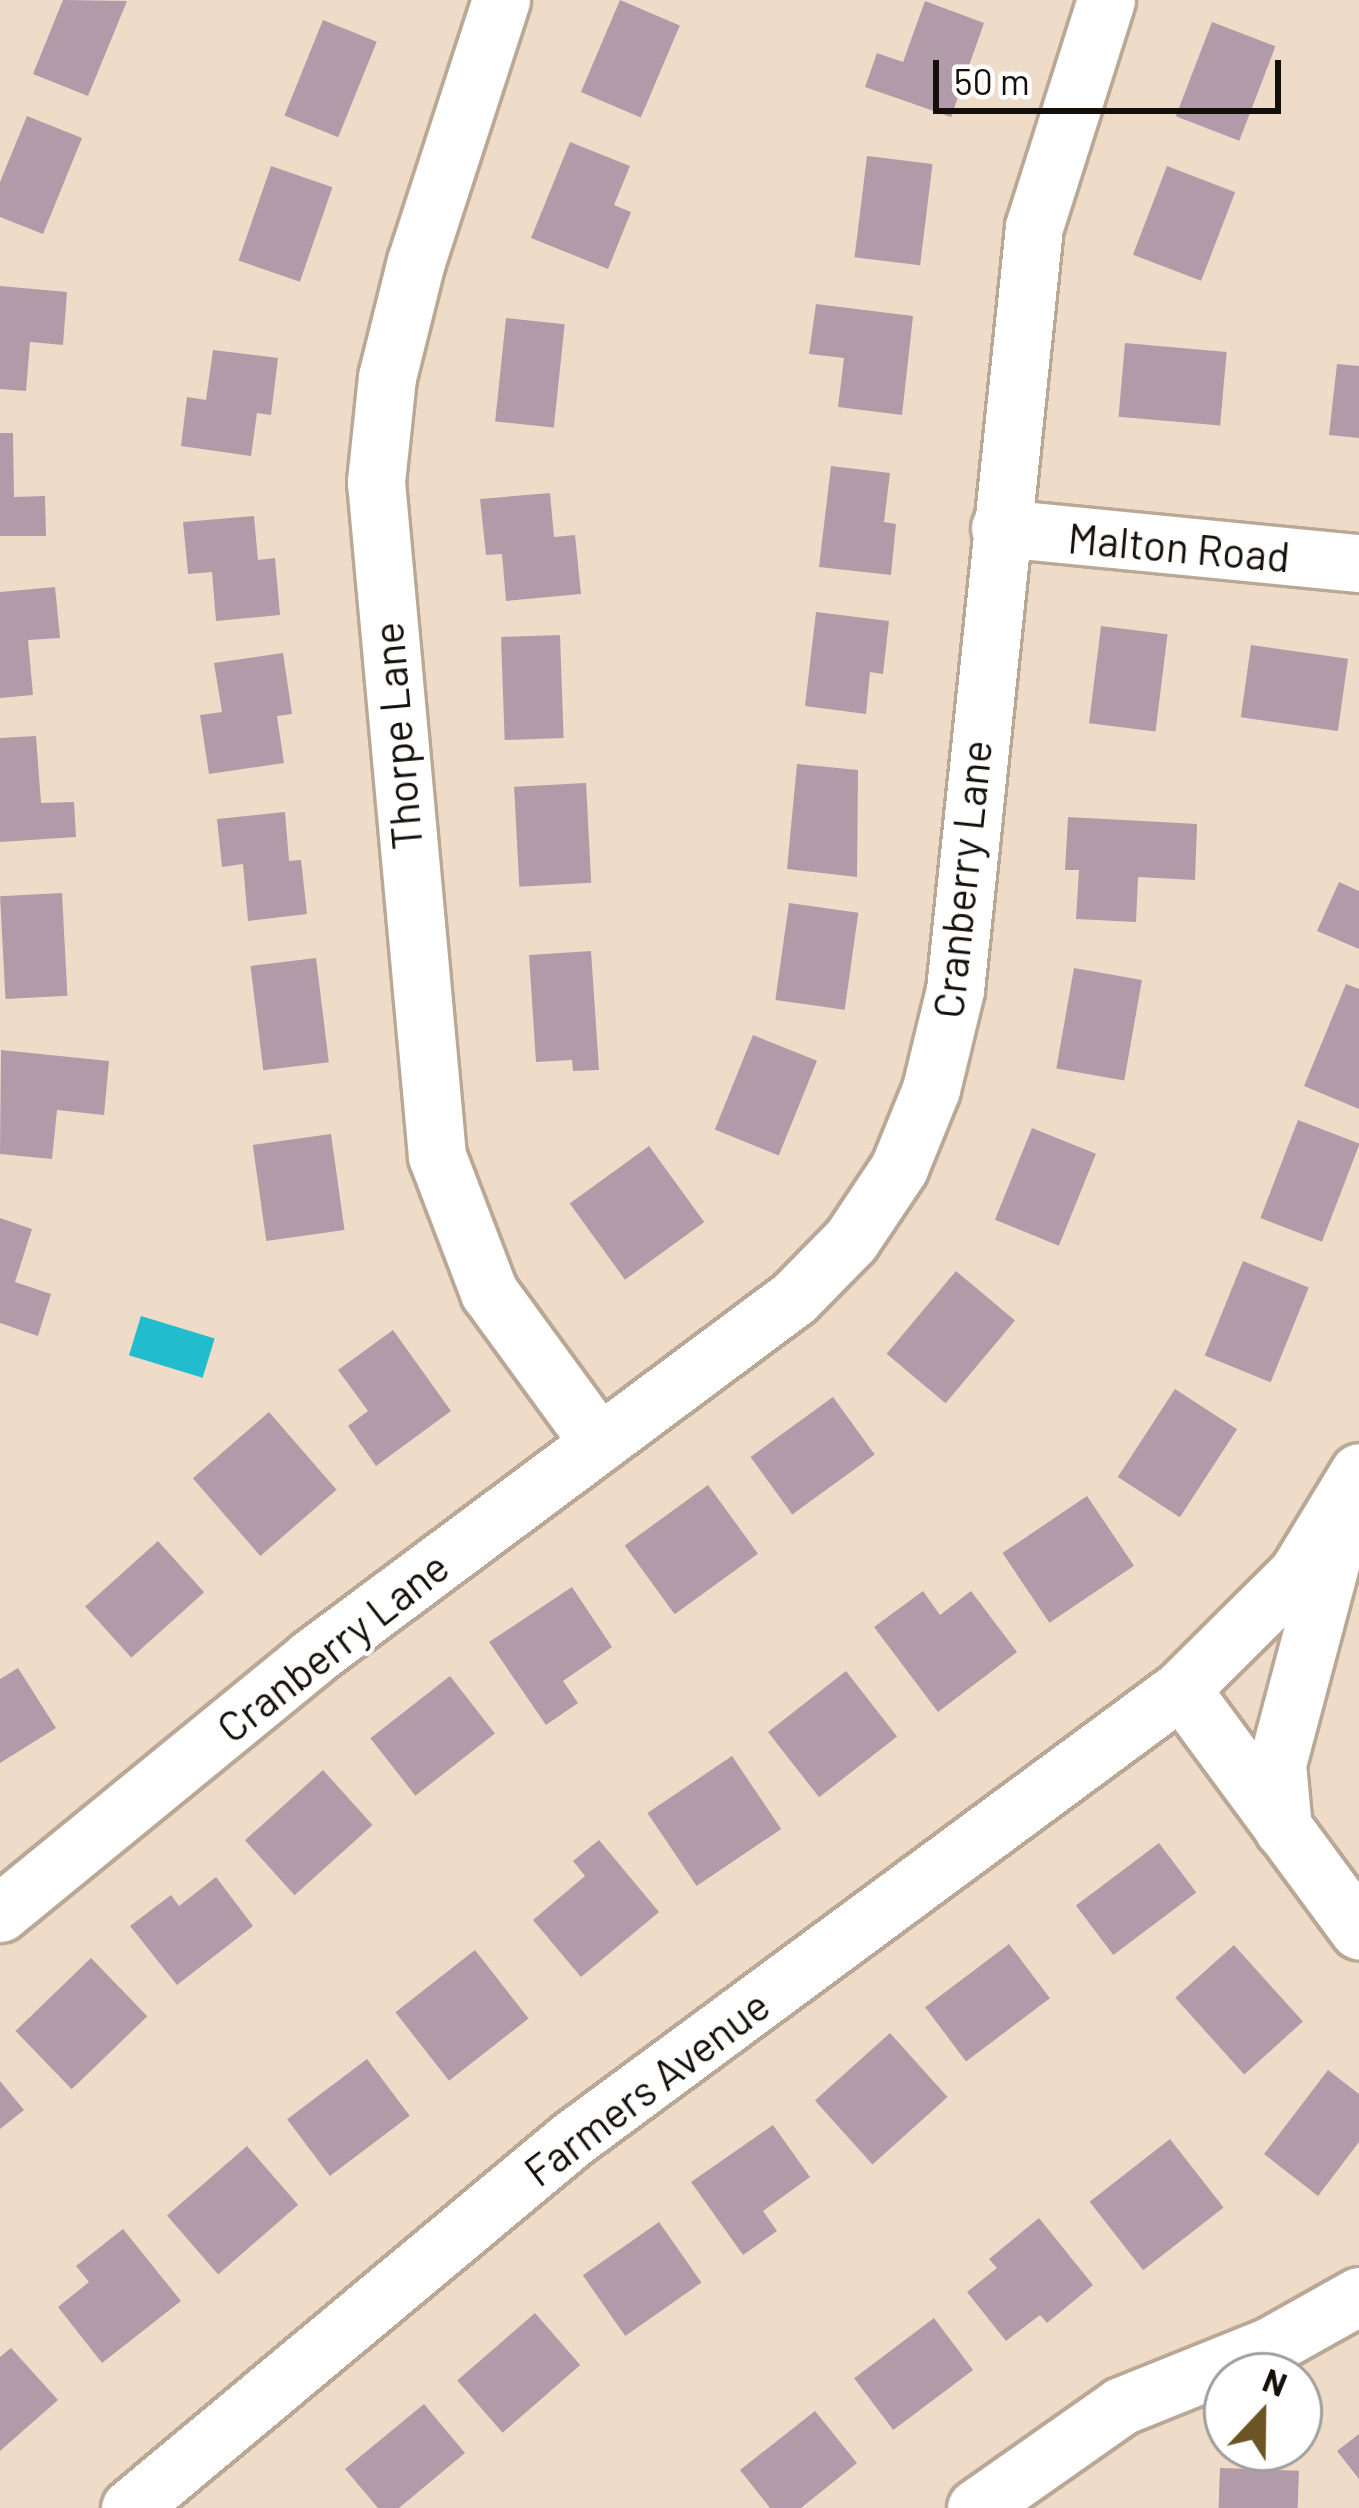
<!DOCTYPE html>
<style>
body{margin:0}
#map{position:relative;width:1359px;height:2508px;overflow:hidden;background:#eedcc9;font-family:Barlow,sans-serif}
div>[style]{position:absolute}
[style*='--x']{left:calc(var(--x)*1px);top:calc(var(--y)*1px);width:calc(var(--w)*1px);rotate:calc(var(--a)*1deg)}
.water>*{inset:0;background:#21bccd;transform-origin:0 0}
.building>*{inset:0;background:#b19ba8;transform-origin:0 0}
.roads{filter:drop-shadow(3px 0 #baa896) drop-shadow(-3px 0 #baa896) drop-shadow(0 3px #baa896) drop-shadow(0 -3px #baa896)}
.minor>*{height:57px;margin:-28.5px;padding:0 28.5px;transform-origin:28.5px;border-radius:28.5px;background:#fff}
span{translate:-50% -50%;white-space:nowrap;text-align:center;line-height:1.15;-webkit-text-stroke:9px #fff;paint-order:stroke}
.street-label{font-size:42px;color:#150f09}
.north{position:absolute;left:1203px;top:2352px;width:120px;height:120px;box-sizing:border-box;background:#fff;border:3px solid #a19f9d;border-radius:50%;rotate:22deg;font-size:33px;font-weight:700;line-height:48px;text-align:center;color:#150f09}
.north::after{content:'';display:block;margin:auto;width:42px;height:54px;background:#6c5424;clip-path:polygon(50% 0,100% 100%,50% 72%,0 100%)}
.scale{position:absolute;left:933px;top:60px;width:348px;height:54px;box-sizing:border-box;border:6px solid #150f09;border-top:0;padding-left:15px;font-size:36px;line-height:42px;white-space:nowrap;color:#150f09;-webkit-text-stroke:9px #fff;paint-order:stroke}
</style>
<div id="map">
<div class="water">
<div style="left:141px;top:1316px;width:77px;height:41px;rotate:17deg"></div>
</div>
<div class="building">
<div style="clip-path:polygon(63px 0,127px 1px,88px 96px,33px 74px)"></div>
<div style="left:620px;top:0;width:65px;height:100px;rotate:23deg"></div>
<div style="clip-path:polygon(925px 1px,984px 23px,951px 117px,865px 87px,877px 53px,903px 62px)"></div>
<div style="left:323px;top:20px;width:58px;height:103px;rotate:22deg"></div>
<div style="left:1212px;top:22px;width:68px;height:101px;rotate:21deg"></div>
<div style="clip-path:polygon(27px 116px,82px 138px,43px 234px,0 217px,0 182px)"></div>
<div style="clip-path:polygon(570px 142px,630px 166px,614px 205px,631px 212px,608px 269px,531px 238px)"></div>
<div style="left:867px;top:156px;width:66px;height:102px;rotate:7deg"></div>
<div style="left:271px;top:166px;width:65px;height:100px;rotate:19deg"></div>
<div style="left:1167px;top:166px;width:73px;height:95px;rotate:21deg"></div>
<div style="clip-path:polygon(0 286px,67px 292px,63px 345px,30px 342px,26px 391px,0 389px)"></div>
<div style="clip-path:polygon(816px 304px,913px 316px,902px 415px,838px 407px,844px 358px,809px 354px)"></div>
<div style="left:506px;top:318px;width:59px;height:104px;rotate:6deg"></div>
<div style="left:1125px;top:343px;width:102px;height:74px;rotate:5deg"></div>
<div style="clip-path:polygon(213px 350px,278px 358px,271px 415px,257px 413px,251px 456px,181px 446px,187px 397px,206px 400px)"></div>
<div style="clip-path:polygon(1337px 364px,1359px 366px,1359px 438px,1329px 435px)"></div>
<div style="clip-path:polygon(0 433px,13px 433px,14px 497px,45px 496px,46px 536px,0 536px)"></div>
<div style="clip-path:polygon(831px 466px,890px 473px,884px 522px,896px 524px,891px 575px,819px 567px)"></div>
<div style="clip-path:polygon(550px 493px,554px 537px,575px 535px,581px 594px,506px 601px,502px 554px,486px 555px,480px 499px)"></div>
<div style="clip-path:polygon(254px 516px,258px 560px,275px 558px,280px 615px,216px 621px,212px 572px,188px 574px,183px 522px)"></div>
<div style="clip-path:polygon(55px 587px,60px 638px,28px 640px,33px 695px,0 698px,0 592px)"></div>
<div style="clip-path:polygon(816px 612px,889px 621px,883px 674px,870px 672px,866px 714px,805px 706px)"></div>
<div style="left:1101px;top:626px;width:67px;height:98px;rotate:7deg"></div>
<div style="left:560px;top:635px;width:103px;height:59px;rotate:88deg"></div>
<div style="left:1251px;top:645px;width:98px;height:73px;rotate:8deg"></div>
<div style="clip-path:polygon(283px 653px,292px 714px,277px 716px,284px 763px,209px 774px,200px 715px,222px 712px,214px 663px)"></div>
<div style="clip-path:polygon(36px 736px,41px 803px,74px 802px,76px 837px,0 842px,0 738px)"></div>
<div style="clip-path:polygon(797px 764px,858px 770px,857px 877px,787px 869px)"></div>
<div style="left:586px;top:783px;width:100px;height:72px;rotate:87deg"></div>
<div style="clip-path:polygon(285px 812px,289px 861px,301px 860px,307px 914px,248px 921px,243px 864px,222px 867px,217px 819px)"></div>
<div style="clip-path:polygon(1068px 817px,1197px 824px,1195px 880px,1138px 877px,1136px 922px,1076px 919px,1079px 870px,1065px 870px)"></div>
<div style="clip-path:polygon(1339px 882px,1359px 891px,1359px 949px,1317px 931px)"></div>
<div style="left:62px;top:893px;width:103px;height:62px;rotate:87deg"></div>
<div style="left:789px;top:903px;width:70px;height:98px;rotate:8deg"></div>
<div style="clip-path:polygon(591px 951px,599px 1070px,573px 1071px,572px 1060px,536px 1062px,529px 955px)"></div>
<div style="left:316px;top:958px;width:105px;height:66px;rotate:83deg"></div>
<div style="left:1074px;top:968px;width:69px;height:102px;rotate:10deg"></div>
<div style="clip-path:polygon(1346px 984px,1359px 989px,1359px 1109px,1304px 1086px)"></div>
<div style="left:753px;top:1035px;width:69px;height:102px;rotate:22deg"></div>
<div style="clip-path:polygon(1px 1050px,109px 1061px,104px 1115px,57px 1110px,52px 1159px,0 1154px)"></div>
<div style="left:1298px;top:1120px;width:66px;height:105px;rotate:21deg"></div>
<div style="left:1032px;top:1128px;width:69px;height:99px;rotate:22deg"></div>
<div style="left:331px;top:1134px;width:97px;height:79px;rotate:82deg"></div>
<div style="left:649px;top:1146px;width:94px;height:98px;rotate:54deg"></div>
<div style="clip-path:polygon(0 1218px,32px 1229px,15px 1282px,51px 1294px,38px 1336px,0 1323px)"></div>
<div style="left:1243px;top:1261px;width:71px;height:102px;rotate:22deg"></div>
<div style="left:956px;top:1271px;width:77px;height:108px;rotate:40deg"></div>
<div style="clip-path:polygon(393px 1330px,451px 1411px,376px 1466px,348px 1426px,368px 1411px,338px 1370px)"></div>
<div style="left:1175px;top:1389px;width:74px;height:105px;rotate:33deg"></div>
<div style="left:833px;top:1397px;width:71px;height:102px;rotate:54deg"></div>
<div style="left:269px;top:1412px;width:103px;height:101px;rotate:49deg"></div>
<div style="left:708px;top:1485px;width:85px;height:103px;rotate:54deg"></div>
<div style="left:1087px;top:1496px;width:84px;height:102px;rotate:56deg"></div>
<div style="left:158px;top:1541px;width:69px;height:98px;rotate:48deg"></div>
<div style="clip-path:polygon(572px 1587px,612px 1647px,563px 1681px,578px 1703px,546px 1725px,489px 1642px)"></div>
<div style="clip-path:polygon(923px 1591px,940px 1615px,971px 1591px,1017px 1652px,938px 1712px,874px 1627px)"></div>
<div style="clip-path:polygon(18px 1668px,56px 1728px,0 1763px,0 1679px)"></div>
<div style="left:846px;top:1671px;width:83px;height:99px;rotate:52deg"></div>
<div style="left:450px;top:1676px;width:73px;height:101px;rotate:52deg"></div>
<div style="left:732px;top:1756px;width:88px;height:102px;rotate:56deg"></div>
<div style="left:323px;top:1770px;width:74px;height:105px;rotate:48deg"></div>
<div style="clip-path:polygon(599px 1840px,659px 1912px,581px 1977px,533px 1920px,585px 1876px,573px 1861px)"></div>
<div style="left:1159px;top:1843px;width:62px;height:104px;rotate:53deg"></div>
<div style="clip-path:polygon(216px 1877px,253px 1926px,177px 1985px,130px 1926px,171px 1895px,179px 1906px)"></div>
<div style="left:1009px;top:1944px;width:68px;height:105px;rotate:53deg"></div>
<div style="left:1234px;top:1945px;width:103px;height:79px;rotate:48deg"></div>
<div style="left:475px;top:1950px;width:87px;height:101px;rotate:52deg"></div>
<div style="left:91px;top:1958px;width:81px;height:105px;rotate:46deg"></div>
<div style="left:890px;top:2033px;width:86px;height:101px;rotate:48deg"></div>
<div style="left:367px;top:2059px;width:71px;height:100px;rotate:53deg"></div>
<div style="clip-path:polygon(1328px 2070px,1359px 2094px,1359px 2142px,1318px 2196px,1264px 2154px)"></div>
<div style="clip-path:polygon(0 2081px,24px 2110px,0 2129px)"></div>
<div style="clip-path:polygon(773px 2125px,810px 2177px,763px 2211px,777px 2231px,743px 2255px,691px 2182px)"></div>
<div style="left:1170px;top:2139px;width:87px;height:102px;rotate:52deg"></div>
<div style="left:247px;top:2146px;width:78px;height:106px;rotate:49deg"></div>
<div style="clip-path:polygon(1039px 2218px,1093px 2285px,1047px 2323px,1040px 2315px,1006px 2341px,967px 2292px,997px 2268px,989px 2259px)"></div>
<div style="left:659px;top:2222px;width:74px;height:93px;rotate:55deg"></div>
<div style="clip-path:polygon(123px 2229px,181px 2301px,102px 2363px,58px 2307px,89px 2282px,76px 2266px)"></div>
<div style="left:535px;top:2313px;width:69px;height:103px;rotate:49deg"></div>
<div style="left:934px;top:2318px;width:65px;height:100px;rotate:53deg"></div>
<div style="clip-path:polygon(11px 2348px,58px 2400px,0 2451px,0 2357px)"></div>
<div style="clip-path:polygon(424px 2404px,465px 2453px,399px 2508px,378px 2508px,345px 2469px)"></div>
<div style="clip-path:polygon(815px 2411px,857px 2463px,801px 2508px,770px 2508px,740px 2470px)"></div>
<div style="clip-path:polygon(1359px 2434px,1359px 2479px,1337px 2451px)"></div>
<div style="left:1220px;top:2468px;width:79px;height:40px;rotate:2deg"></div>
</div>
<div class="roads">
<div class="minor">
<div style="--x:501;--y:0;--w:274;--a:108"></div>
<div style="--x:416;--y:261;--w:120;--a:104"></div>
<div style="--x:387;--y:377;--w:106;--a:96"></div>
<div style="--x:376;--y:482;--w:677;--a:84.83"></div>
<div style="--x:437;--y:1156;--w:146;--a:69.1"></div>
<div style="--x:489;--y:1292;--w:187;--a:53.9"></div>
<div style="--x:1000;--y:528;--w:361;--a:5.6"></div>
<div style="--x:1181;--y:1689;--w:300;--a:53.6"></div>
<div style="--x:1283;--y:1829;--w:65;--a:-95.3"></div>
<div style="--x:1277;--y:1764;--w:237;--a:-75.1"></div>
<div style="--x:0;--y:1913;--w:402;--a:-39.3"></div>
<div style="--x:311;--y:1658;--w:602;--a:-36.7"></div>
<div style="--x:794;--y:1298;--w:81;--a:-45.5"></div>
<div style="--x:851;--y:1240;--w:87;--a:-56.3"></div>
<div style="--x:899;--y:1168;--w:85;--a:-67.9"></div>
<div style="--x:931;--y:1089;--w:102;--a:-76.4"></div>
<div style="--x:955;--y:990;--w:767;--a:-84.09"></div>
<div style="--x:1034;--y:227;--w:238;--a:-72.4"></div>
<div style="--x:130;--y:2508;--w:576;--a:-39.86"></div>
<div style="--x:572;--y:2139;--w:757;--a:-36.46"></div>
<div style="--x:1181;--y:1689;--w:163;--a:-44.8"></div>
<div style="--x:1297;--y:1574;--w:119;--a:-58.7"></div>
<div style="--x:976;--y:2508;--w:177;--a:-35.1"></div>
<div style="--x:1121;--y:2406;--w:158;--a:-21.9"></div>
<div style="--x:1268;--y:2347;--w:104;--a:-29.3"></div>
</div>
</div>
<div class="street-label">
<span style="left:1179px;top:546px;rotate:5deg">Malton Road</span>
<span style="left:396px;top:736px;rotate:-95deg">Thorpe Lane</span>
<span style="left:961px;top:879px;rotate:-84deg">Cranberry Lane</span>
<span style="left:332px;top:1646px;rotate:-38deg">Cranberry Lane</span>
<span style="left:646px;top:2087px;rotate:-37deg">Farmers Avenue</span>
</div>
<div class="north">N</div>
<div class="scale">50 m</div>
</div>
